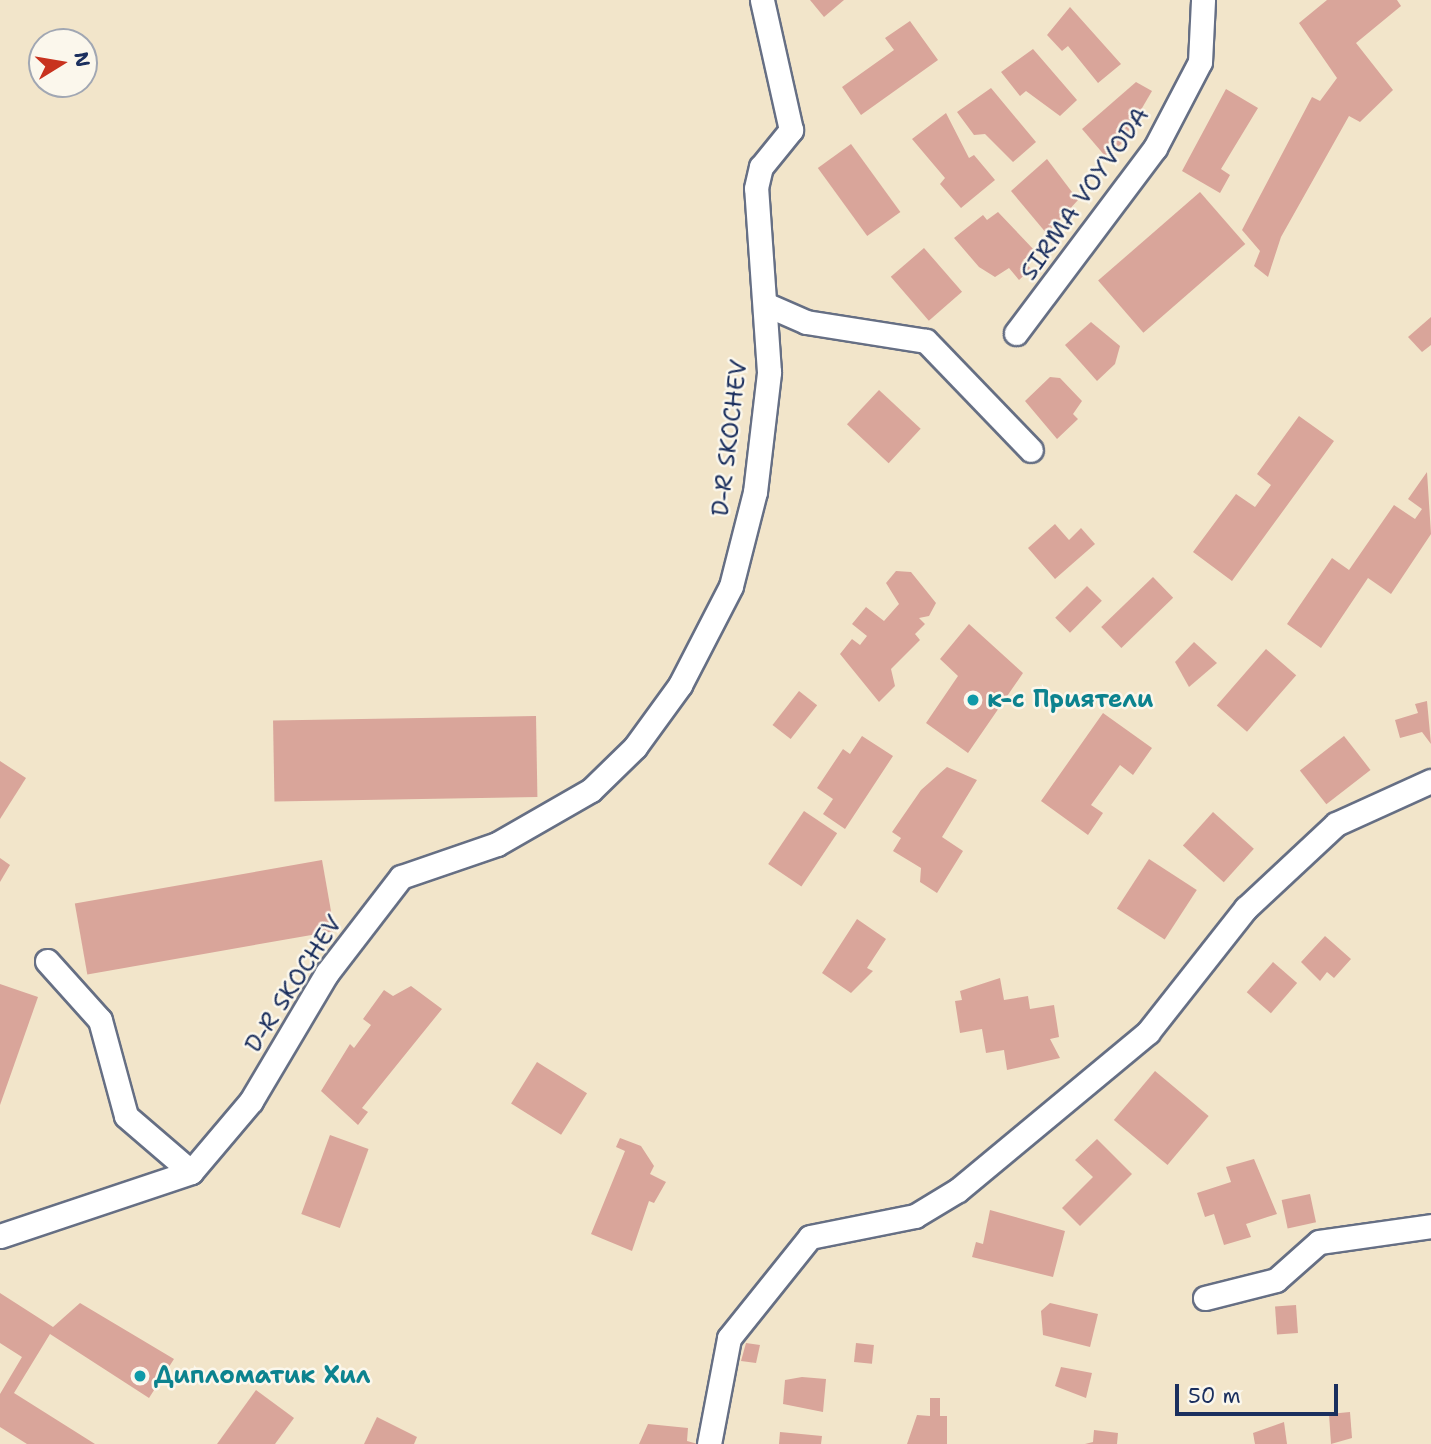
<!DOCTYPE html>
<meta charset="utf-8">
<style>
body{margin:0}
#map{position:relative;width:1431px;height:1444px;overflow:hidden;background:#f2e5ca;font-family:"Shantell Sans",sans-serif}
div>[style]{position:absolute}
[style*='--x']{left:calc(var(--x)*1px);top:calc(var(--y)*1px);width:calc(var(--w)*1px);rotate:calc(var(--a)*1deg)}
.building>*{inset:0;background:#d9a59a;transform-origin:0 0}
.roads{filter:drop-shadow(2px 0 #666f84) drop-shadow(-2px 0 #666f84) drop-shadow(0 2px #666f84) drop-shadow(0 -2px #666f84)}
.minor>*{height:23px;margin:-11.5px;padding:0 11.5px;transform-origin:11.5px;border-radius:11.5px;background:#fff}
.dots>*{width:19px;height:19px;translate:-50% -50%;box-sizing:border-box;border:4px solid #fbf7ec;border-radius:50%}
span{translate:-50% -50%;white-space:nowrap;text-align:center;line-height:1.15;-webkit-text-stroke:5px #fbf7ec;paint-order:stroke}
.street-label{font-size:24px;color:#1b2f5e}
.culture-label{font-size:24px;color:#0d838f;font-weight:700}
.left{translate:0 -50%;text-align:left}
.north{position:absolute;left:28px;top:28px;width:70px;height:70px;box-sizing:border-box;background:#fbf7ec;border:2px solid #a1a7b3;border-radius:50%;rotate:79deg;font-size:19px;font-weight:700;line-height:28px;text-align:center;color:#1b2f5e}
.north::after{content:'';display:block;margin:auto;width:24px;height:32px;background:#c8321e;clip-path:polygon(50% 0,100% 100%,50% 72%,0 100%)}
.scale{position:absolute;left:1175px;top:1384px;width:163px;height:32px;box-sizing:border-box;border:4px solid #1b2f5e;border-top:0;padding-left:9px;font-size:21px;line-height:24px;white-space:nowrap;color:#1b2f5e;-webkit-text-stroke:5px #fbf7ec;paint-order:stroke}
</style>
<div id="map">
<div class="building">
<div style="clip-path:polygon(810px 0,844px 0,824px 17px)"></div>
<div style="clip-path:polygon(1327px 0,1397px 0,1401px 6px,1356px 43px,1393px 90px,1360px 122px,1349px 116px,1281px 237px,1268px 277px,1254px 266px,1260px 251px,1242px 230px,1312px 97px,1320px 101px,1337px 78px,1299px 23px)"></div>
<div style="clip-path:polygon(1070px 7px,1121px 64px,1098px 83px,1068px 46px,1062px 51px,1047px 35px)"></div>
<div style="clip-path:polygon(910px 21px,938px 60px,861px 115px,842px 87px,894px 50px,885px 38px)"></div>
<div style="clip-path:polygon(1033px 49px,1077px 100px,1060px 116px,1026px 91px,1020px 96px,1001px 72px)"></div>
<div style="clip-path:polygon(1136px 82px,1152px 91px,1121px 144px,1106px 157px,1082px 129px)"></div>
<div style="clip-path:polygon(991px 88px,1036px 142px,1013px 162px,985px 134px,974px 135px,957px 112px)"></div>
<div style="clip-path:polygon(1226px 89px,1258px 108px,1221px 169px,1230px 175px,1220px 193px,1182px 171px)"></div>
<div style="clip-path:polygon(946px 113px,969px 158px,974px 155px,995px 180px,961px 208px,940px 184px,945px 178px,912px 139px)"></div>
<div style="left:851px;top:144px;width:84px;height:41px;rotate:54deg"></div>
<div style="clip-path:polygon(1047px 159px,1078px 200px,1047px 234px,1011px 191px)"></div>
<div style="left:1200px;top:192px;width:69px;height:135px;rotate:49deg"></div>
<div style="clip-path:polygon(998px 212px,1035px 251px,1023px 260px,1031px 269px,1019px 280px,1009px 268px,995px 277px,979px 267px,954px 238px,983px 215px,987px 220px)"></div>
<div style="left:924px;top:248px;width:58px;height:44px;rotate:49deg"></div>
<div style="clip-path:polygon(1431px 317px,1431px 345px,1422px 352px,1408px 337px)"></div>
<div style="clip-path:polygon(1091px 322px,1120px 346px,1115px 364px,1097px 381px,1065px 345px)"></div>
<div style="clip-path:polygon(1050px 377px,1060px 378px,1082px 401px,1073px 414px,1078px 419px,1057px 439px,1025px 401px)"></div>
<div style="left:879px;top:390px;width:57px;height:47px;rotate:43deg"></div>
<div style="clip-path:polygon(1299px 416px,1334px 441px,1232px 581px,1193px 552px,1236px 494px,1255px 507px,1271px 485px,1257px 474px)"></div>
<div style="clip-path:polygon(1427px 472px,1431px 534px,1391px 594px,1368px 578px,1321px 648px,1287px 624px,1332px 558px,1349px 570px,1394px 505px,1415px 519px,1422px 509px,1408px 499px)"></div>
<div style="clip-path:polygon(1055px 524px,1069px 540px,1081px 528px,1095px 544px,1055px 579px,1028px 548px)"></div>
<div style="clip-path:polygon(896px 571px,911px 572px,936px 603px,929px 616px,919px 618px,925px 624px,915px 634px,920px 640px,891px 669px,895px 686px,879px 702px,840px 654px,852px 639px,860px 645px,867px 636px,852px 624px,866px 607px,884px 621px,899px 604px,886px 583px)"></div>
<div style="left:1153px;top:577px;width:29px;height:72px;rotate:46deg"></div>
<div style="left:1087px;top:586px;width:21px;height:45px;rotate:45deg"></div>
<div style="clip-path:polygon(969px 624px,1023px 673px,968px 753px,926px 723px,958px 676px,940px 659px)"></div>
<div style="clip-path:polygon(1194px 642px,1217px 663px,1189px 687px,1175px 662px)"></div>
<div style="left:1266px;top:649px;width:40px;height:75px;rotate:41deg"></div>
<div style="left:799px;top:691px;width:23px;height:43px;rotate:38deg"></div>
<div style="clip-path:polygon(1427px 701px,1431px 744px,1422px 732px,1400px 738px,1395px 720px,1418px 713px,1415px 704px)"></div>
<div style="clip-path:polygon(1103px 713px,1152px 748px,1133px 775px,1120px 765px,1091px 805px,1103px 813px,1088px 835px,1041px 801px)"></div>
<div style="left:536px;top:716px;width:81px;height:263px;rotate:89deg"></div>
<div style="clip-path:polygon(862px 736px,893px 756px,845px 829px,823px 814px,833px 799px,817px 788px,843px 749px,850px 754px)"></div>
<div style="left:1344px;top:736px;width:43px;height:56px;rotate:52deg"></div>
<div style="clip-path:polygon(0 761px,26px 778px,0 819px)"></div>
<div style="clip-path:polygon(947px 767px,977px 780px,942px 837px,963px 851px,937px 893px,920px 882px,921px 868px,893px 851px,901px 838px,892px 832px,921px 790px)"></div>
<div style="left:804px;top:811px;width:40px;height:64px;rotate:34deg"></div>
<div style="left:1213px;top:812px;width:55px;height:45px;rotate:42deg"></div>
<div style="clip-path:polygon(0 858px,10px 865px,0 882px)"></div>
<div style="left:1149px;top:859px;width:57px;height:59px;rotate:33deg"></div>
<div style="left:322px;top:860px;width:72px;height:251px;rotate:80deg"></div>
<div style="clip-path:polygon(857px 919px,886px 939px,867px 968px,873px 971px,851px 993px,822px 973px)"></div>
<div style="clip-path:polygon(1325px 936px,1351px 959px,1334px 978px,1327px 972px,1320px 981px,1301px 962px)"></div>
<div style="left:1273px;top:962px;width:32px;height:40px;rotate:41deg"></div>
<div style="clip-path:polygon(1000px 978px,1004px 1000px,1028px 996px,1030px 1009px,1054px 1005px,1059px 1037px,1050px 1039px,1060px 1058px,1007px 1070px,1004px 1050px,986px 1053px,982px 1029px,960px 1033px,955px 1001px,962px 1000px,960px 991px)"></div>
<div style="clip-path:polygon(0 984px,38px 997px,0 1105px)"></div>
<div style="clip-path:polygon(411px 986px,442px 1009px,362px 1108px,368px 1112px,358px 1125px,321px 1091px,350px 1044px,354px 1048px,371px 1025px,363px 1019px,384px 990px,393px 996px)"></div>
<div style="left:537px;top:1062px;width:59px;height:49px;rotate:32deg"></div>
<div style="left:1155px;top:1071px;width:70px;height:64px;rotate:40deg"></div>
<div style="left:330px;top:1135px;width:41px;height:84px;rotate:20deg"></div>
<div style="clip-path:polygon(620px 1138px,641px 1146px,654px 1166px,650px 1174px,666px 1182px,654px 1203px,649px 1201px,632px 1251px,591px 1234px,625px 1151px,616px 1147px)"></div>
<div style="clip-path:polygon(1097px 1139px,1132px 1174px,1080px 1226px,1062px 1208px,1093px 1177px,1075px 1160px)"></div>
<div style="clip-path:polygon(1254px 1159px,1277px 1214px,1246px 1224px,1251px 1237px,1224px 1245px,1214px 1214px,1205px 1217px,1197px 1193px,1231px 1182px,1226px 1167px)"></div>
<div style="left:1310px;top:1194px;width:29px;height:29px;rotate:78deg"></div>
<div style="clip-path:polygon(990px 1210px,1065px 1231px,1053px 1277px,972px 1257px,976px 1242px,983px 1244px)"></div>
<div style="clip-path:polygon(0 1293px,53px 1327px,80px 1303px,174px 1359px,149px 1398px,50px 1334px,14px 1393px,95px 1444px,27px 1444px,0 1427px,0 1394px,22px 1357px,0 1343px)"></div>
<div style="clip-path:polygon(1050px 1303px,1098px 1314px,1090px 1347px,1043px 1335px,1041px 1311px)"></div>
<div style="left:1296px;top:1305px;width:28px;height:21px;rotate:86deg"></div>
<div style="clip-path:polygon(746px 1343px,760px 1345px,756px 1363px,741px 1361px)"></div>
<div style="left:856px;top:1343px;width:18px;height:19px;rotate:6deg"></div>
<div style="clip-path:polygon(1061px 1367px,1092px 1373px,1086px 1398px,1055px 1386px)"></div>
<div style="clip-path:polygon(802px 1377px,826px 1379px,823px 1412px,783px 1404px,785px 1380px)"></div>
<div style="clip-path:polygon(256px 1390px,294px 1418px,275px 1444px,217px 1444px)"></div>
<div style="clip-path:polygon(930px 1398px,940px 1398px,940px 1416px,947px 1416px,947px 1444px,907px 1444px,917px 1415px,930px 1416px)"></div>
<div style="clip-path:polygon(1350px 1412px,1352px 1438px,1331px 1444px,1329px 1414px)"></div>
<div style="clip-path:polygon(377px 1417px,417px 1437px,414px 1444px,364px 1444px)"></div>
<div style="clip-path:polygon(1284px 1422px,1287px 1444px,1255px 1444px,1253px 1433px)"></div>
<div style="clip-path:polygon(648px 1424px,688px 1428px,687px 1441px,698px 1444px,639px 1444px)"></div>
<div style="clip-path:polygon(1094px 1430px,1118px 1433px,1117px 1444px,1085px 1444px,1093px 1442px)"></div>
<div style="clip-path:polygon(780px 1432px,822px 1436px,821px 1444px,779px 1444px)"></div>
</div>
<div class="roads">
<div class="minor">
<div style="--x:765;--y:304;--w:45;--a:23.7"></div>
<div style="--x:806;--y:322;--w:121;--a:9"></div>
<div style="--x:926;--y:341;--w:151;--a:46.1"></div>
<div style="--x:1016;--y:333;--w:231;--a:-53.1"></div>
<div style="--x:1155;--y:148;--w:97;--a:-62.4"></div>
<div style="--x:1200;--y:62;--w:62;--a:-87.2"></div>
<div style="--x:47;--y:961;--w:79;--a:48.1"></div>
<div style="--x:100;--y:1020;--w:99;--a:74.8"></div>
<div style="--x:126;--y:1116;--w:86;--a:40.7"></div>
<div style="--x:0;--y:1236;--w:201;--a:-18.5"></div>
<div style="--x:191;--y:1172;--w:93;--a:-49.8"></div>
<div style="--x:251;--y:1101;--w:149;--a:-59.3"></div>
<div style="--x:327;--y:973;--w:121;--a:-52.4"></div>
<div style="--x:401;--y:877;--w:102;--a:-19"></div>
<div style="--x:497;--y:844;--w:108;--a:-29.9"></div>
<div style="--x:591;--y:790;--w:62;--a:-44.3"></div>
<div style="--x:635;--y:747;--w:77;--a:-54"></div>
<div style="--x:680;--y:685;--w:111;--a:-62.7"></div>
<div style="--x:731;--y:586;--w:97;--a:-75.7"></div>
<div style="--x:755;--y:492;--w:121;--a:-83.3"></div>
<div style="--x:769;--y:372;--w:184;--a:-94"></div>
<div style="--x:756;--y:188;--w:22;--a:-77"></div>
<div style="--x:761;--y:167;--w:48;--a:-51"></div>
<div style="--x:791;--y:130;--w:133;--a:-102.6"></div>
<div style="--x:1205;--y:1298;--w:73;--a:-14.2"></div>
<div style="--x:1276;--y:1280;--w:57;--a:-41.5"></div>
<div style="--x:1319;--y:1242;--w:113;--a:-8.1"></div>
<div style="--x:709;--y:1444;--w:108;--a:-79.3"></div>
<div style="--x:729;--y:1338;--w:129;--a:-51.3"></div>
<div style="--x:810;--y:1237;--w:107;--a:-11.3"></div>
<div style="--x:915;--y:1216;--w:50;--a:-31.2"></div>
<div style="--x:958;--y:1190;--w:247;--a:-39.7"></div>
<div style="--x:1148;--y:1032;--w:158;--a:-51.7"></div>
<div style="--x:1246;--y:908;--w:123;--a:-43"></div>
<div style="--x:1336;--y:824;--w:104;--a:-24.4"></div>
</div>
</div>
<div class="dots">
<div style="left:973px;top:700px;background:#0f9aa8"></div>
<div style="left:140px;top:1376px;background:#0f9aa8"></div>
</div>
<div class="street-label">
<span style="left:1085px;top:194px;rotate:-55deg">SIRMA VOYVODA</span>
<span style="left:730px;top:438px;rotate:-83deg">D-R SKOCHEV</span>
<span style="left:294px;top:984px;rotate:-57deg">D-R SKOCHEV</span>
</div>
<div class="culture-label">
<span class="left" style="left:987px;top:700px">к-с Приятели</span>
<span class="left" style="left:154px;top:1376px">Дипломатик Хил</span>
</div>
<div class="north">N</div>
<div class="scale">50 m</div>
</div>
